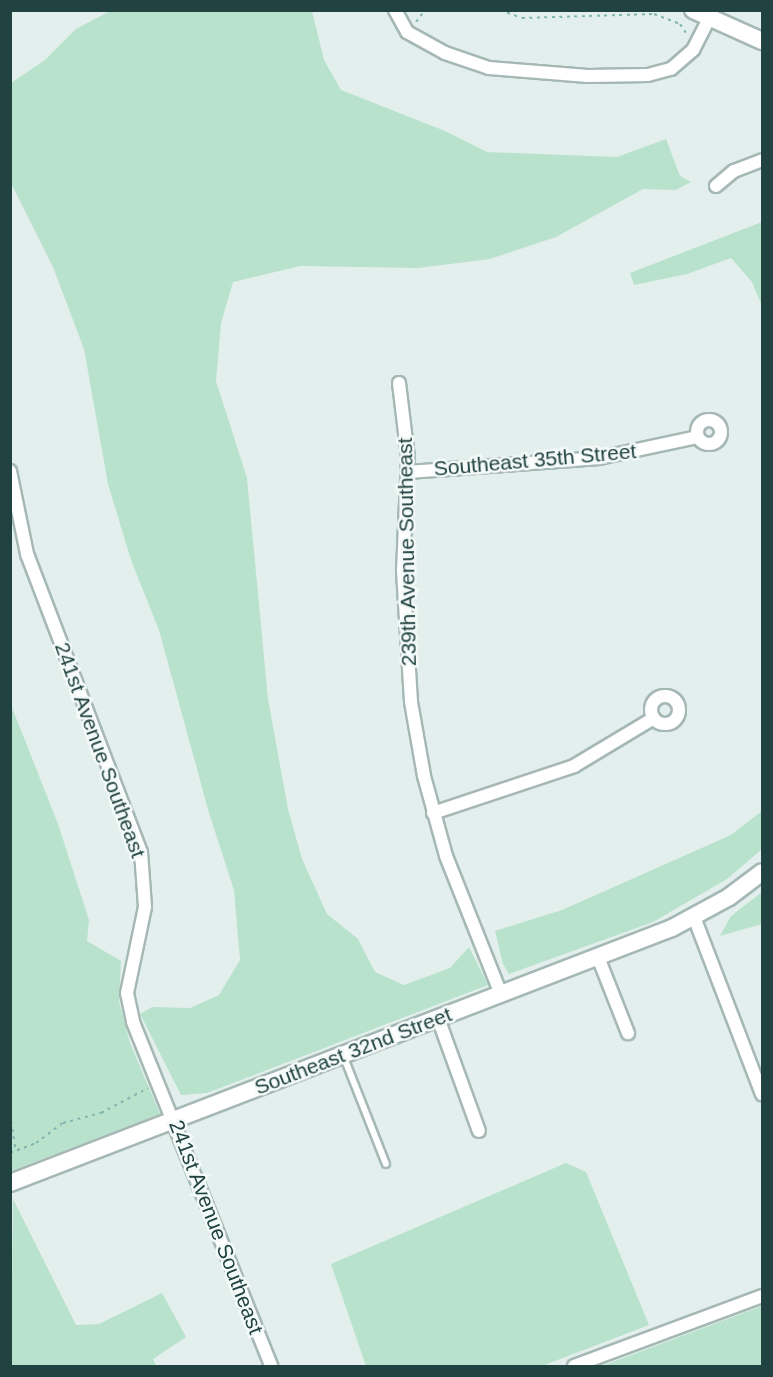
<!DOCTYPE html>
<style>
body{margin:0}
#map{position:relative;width:773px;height:1377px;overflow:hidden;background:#e3efec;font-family:Helvetica,sans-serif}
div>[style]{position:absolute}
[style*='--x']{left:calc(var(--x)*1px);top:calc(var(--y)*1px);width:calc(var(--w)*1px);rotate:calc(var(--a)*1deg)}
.green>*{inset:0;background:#b9e2cc}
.path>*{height:2px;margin-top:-1px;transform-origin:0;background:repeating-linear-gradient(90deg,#80b6af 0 3px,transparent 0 7.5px)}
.roads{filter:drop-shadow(2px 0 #a5b8b5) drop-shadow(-2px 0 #a5b8b5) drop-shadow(0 2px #a5b8b5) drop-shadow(0 -2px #a5b8b5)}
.lane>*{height:6px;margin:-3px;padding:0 3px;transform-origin:3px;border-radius:3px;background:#fff}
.street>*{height:12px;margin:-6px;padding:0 6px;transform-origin:6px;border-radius:6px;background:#fff}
.street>.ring{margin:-6px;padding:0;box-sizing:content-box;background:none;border:12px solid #fff;border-radius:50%}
.secondary>*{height:16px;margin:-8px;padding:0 8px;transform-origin:8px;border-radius:8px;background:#fff}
span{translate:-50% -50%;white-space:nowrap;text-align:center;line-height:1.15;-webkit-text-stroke:5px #f4faf8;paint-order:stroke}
.street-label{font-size:21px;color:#204240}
.frame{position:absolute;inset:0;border:12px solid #204240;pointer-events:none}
</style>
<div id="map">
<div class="green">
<div style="clip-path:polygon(110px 11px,312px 11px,324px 60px,341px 90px,445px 131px,487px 152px,617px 157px,666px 139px,680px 176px,691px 182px,676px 190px,643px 189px,556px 237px,490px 259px,418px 268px,300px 266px,233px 282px,221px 323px,216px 381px,247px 478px,268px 699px,288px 809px,302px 859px,327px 914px,358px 939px,375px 972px,404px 985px,450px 968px,469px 947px,488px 985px,207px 1093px,181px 1095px,140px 1014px,152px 1007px,190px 1008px,219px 995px,240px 960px,234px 890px,209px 813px,159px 630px,131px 560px,108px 484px,84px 349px,53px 267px,11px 183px,11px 83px,45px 60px,76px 29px)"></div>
<div style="clip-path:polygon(762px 222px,762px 306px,752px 282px,731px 258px,687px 274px,634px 285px,630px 273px)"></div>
<div style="clip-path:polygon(11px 705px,58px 824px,89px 920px,87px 941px,121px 961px,119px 1001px,130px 1043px,160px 1114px,11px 1171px)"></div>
<div style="clip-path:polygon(762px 811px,762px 849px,727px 879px,653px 922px,509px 974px,503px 964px,495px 931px,562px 910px,731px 835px)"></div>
<div style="clip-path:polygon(762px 892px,762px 924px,720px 936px,731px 916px)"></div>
<div style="clip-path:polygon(566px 1163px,586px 1172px,649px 1325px,542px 1366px,366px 1366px,331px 1264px)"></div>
<div style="clip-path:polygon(13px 1199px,76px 1325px,99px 1324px,162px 1293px,186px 1337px,153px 1359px,156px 1366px,11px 1366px)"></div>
<div style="clip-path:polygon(762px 1306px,762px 1366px,602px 1366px)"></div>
</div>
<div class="path">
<div style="--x:500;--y:10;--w:23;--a:20"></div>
<div style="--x:522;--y:18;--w:132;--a:-1.7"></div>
<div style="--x:654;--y:14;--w:28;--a:21"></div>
<div style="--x:680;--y:24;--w:14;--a:56"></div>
<div style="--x:416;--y:22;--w:15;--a:-53"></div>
<div style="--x:10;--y:1114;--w:37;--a:81"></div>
<div style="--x:10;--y:1153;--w:28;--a:-21"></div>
<div style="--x:36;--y:1143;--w:34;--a:-37"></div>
<div style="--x:63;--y:1123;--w:39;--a:-15"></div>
<div style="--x:101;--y:1113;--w:53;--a:-28"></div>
</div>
<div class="roads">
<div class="lane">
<div style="--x:343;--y:1055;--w:117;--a:68.5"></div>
</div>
<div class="street">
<div style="--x:395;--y:10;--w:25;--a:61"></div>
<div style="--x:407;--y:32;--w:43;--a:28.9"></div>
<div style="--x:445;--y:53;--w:46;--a:18.8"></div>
<div style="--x:489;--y:68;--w:99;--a:4.6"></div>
<div style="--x:588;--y:76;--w:60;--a:-1"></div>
<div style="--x:648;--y:75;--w:24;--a:-15"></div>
<div style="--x:671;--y:69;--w:29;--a:-41"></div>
<div style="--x:693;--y:50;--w:36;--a:-63"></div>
<div style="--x:716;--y:186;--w:23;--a:-40"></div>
<div style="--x:734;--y:171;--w:30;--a:-21"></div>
<div style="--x:399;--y:383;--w:75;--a:83.1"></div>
<div style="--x:408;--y:457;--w:114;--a:92.5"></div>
<div style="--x:403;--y:571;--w:131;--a:86.5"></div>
<div style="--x:411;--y:702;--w:75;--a:80"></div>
<div style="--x:424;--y:776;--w:83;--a:74.6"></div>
<div style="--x:446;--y:856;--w:149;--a:68.3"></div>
<div class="ring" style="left:697px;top:420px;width:12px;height:12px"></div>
<div style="--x:10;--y:471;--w:85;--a:78.4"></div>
<div style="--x:27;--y:554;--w:319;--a:69.1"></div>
<div style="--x:141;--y:852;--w:55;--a:85.8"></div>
<div style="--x:145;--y:907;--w:88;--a:101.8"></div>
<div style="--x:127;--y:993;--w:30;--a:78"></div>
<div style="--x:133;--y:1022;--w:371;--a:68.1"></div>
<div style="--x:408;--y:472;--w:192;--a:-4.2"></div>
<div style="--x:599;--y:458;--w:100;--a:-12.1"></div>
<div class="ring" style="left:651px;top:696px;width:16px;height:16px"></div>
<div style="--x:433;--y:813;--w:149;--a:-18.4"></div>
<div style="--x:574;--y:766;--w:93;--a:-31"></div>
<div style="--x:694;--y:917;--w:190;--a:69"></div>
<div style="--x:598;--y:957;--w:82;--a:68.5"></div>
<div style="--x:438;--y:1018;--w:120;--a:70.1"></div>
<div style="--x:574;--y:1366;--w:201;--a:-20.4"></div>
</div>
<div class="secondary">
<div style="--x:693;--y:10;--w:76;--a:24.2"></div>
<div style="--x:10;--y:1183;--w:709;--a:-21.07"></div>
<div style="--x:672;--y:928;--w:65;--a:-28.5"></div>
<div style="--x:729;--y:897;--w:41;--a:-37.1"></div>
</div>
</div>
<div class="street-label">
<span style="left:535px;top:460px;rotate:-5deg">Southeast 35th Street</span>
<span style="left:407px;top:552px;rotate:-91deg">239th Avenue Southeast</span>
<span style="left:100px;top:750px;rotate:70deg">241st Avenue Southeast</span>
<span style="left:353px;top:1051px;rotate:-21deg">Southeast 32nd Street</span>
<span style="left:216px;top:1227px;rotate:69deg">241st Avenue Southeast</span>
</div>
<div class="frame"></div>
</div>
